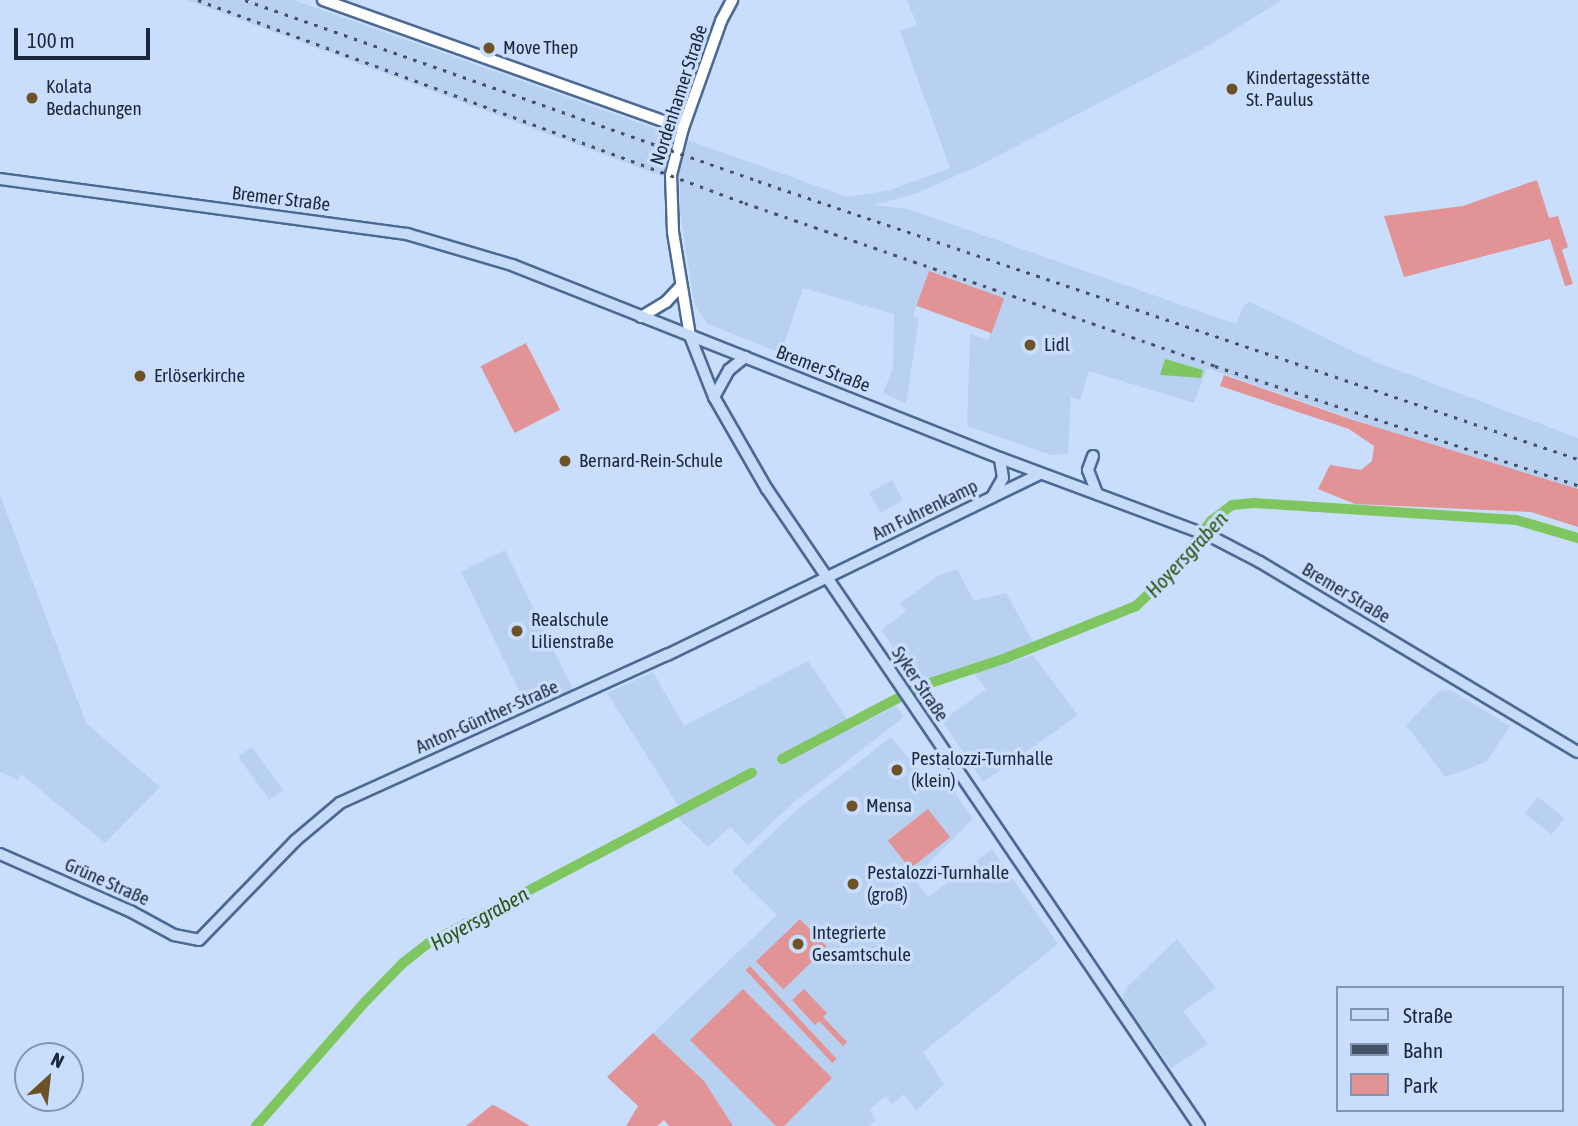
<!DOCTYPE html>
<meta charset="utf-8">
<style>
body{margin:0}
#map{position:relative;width:1578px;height:1126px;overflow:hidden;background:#c9defc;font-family:"Asap Condensed",sans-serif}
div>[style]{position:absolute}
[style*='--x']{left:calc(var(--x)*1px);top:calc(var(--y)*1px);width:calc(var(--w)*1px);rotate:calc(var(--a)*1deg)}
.built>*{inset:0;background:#b9d1f1;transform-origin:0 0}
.green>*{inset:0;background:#e29396;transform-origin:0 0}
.water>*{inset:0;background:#7fc661}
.canal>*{height:10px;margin:-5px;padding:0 5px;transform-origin:5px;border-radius:5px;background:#7fc661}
.roads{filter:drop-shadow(2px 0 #4a6994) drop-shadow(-2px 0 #4a6994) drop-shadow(0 2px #4a6994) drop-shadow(0 -2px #4a6994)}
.tertiary>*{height:10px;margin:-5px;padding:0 5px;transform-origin:5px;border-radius:5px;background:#fff}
.secondary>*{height:10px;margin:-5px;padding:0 5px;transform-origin:5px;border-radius:5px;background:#c6dbf8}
.rail>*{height:2.5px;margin-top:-1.25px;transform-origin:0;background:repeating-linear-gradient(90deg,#435267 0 3.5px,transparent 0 10.5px)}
.dots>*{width:19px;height:19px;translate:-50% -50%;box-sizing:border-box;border:4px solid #c9defc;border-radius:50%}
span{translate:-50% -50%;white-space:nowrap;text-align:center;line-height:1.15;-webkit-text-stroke:7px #c9defc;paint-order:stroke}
.poi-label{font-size:19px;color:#1b283b}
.left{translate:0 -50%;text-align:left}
.street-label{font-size:19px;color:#1b283b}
.water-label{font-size:21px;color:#295611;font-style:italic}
.legend{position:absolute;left:1336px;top:986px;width:228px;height:126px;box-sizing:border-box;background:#c9defc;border:2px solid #8395af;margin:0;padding:9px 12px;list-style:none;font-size:21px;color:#1b283b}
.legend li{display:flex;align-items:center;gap:14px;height:35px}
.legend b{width:35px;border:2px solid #8395af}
.north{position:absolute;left:14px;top:1042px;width:70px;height:70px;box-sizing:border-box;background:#c9defc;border:2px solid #8395af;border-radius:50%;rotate:27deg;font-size:19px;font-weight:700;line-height:28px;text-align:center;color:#1b283b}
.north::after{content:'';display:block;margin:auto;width:24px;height:32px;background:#6e5225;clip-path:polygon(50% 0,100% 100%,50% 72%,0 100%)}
.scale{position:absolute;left:14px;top:28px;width:136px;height:32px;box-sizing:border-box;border:4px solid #1b283b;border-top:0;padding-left:9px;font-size:21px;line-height:24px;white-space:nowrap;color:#1b283b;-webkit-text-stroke:5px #c9defc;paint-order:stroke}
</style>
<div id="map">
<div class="built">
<div style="clip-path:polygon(187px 0,294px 0,848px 197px,891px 190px,950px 168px,900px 31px,917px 25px,907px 0,1282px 0,1208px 46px,980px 165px,915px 194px,874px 205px,908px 209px,1236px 324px,1244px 305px,1250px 302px,1376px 362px,1578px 438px,1578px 498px,1207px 368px,1194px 403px,1089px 371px,1080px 400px,1071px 397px,1068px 454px,1051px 455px,967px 426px,970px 334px,988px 340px,1003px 298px,929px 271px,913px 316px,919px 319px,906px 403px,883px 393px,893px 368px,894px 314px,803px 288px,781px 353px,707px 324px,694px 303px,679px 206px,680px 183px)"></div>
<div style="left:892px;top:480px;width:23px;height:26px;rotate:61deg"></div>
<div style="clip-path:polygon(0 495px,86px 723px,160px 787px,105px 843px,21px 774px,18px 780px,0 772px)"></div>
<div style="left:505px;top:550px;width:157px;height:49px;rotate:64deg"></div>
<div style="clip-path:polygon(957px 569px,974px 601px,1006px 593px,1035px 645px,917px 682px,881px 630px,906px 611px,900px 603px,938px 576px)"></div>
<div style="clip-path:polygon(1033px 655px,1078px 715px,983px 782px,942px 721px,986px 689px,974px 673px)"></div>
<div style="clip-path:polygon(808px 661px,853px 728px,896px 706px,904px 717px,793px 803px,748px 845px,730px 827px,708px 847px,674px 814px,680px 808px,607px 693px,653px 672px,684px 726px)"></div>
<div style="clip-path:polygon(1451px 690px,1510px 726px,1486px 762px,1445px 777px,1406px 725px,1439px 691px)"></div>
<div style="clip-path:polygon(891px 737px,930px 784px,945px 778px,973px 819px,914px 878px,928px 897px,992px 849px,1058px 944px,923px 1052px,944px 1084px,916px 1111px,904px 1094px,892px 1105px,886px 1096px,869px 1110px,876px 1120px,869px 1126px,733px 1126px,704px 1081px,653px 1033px,777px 915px,732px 871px,798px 809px)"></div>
<div style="left:252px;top:747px;width:53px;height:17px;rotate:54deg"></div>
<div style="left:1538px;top:797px;width:34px;height:21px;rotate:38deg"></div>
<div style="clip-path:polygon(1177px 939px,1216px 988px,1183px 1011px,1208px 1044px,1171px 1068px,1124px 1004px,1123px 995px,1127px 987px)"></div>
</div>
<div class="green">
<div style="clip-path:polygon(1537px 180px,1549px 218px,1558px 216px,1568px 247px,1562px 250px,1573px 284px,1565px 286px,1550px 239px,1404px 277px,1384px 216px,1463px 206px)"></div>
<div style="left:929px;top:271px;width:80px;height:37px;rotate:20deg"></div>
<div style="left:526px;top:343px;width:75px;height:51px;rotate:63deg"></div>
<div style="clip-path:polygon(1224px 375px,1353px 420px,1578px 489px,1578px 527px,1531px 512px,1355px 504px,1318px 489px,1330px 465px,1361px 470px,1372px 461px,1374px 446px,1349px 429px,1220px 386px)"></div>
<div style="left:928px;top:809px;width:36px;height:51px;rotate:52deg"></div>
<div style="left:800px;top:919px;width:39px;height:61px;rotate:46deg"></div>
<div style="left:750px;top:966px;width:127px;height:6px;rotate:47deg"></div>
<div style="clip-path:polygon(743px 989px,832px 1078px,784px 1126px,776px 1126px,690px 1040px)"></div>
<div style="clip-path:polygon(804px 989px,827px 1013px,823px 1017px,847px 1042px,843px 1046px,819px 1021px,815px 1025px,792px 1000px)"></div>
<div style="clip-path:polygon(653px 1033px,704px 1081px,733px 1126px,669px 1126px,664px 1120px,657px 1126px,626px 1126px,638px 1106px,607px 1077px)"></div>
<div style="clip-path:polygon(492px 1105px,496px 1106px,530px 1126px,466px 1126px)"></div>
</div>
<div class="water">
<div style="clip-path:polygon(1165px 359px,1203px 370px,1201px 378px,1160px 375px)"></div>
</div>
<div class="canal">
<div style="--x:782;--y:759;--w:157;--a:-27.7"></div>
<div style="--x:921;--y:686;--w:89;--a:-18.2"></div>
<div style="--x:1006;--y:658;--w:140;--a:-21.8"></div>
<div style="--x:1136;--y:606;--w:51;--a:-43.4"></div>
<div style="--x:1173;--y:571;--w:63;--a:-52.8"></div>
<div style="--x:1211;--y:521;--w:26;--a:-37"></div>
<div style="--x:1232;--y:505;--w:22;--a:-5"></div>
<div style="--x:1254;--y:503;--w:263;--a:3.7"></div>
<div style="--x:1516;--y:520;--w:65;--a:16.2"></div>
<div style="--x:256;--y:1126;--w:167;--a:-48.7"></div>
<div style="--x:366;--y:1001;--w:53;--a:-45.8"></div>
<div style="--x:403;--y:963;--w:33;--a:-38"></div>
<div style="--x:429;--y:943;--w:365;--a:-27.8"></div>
</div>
<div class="roads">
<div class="tertiary">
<div style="--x:323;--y:0;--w:382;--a:19.6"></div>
<div style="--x:641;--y:317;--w:29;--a:-31"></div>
<div style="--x:666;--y:302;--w:22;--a:-47"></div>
<div style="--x:690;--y:336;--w:105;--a:-99.3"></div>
<div style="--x:673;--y:232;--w:57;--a:-92"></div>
<div style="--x:671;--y:175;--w:49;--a:-75.7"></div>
<div style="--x:683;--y:128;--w:114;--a:-70.4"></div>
<div style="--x:721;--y:21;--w:24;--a:-62"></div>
</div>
<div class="secondary">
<div style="--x:0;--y:179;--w:411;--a:7.7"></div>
<div style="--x:407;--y:234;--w:109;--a:16.4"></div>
<div style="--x:512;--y:265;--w:525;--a:21.58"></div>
<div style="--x:1000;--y:458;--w:224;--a:20.4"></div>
<div style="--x:1210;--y:536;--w:56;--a:27.5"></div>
<div style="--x:1260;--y:562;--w:370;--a:30.9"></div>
<div style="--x:690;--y:336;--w:66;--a:68.5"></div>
<div style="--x:714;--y:397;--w:106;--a:60.1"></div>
<div style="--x:767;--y:489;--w:770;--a:55.86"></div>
<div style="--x:714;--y:397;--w:31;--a:-61"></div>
<div style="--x:729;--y:370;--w:21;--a:-39"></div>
<div style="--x:1093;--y:456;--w:15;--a:110"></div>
<div style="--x:1088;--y:470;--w:26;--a:69"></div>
<div style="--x:992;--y:497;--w:22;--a:-60"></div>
<div style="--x:1003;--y:478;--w:20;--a:-99"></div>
<div style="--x:0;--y:854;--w:142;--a:23.7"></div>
<div style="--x:130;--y:911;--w:50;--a:28.6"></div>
<div style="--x:174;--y:935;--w:25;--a:11"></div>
<div style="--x:199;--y:940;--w:139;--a:-45.9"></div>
<div style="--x:296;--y:840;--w:57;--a:-40.1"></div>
<div style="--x:340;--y:803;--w:359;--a:-24.4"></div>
<div style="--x:667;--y:655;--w:414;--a:-25.9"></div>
</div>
</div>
<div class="rail">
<div style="--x:198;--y:0;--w:583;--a:20.36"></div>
<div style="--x:745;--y:203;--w:497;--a:19.1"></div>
<div style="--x:1215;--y:366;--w:382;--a:18.2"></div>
<div style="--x:245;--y:0;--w:544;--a:19.43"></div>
<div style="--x:758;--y:181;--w:866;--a:18.73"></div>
</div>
<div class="dots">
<div style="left:489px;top:48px;background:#6e5225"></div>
<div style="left:1232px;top:89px;background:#6e5225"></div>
<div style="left:32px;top:98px;background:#6e5225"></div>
<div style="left:1030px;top:345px;background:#6e5225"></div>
<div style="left:140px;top:376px;background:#6e5225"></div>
<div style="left:565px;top:461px;background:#6e5225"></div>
<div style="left:517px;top:631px;background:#6e5225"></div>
<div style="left:897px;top:770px;background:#6e5225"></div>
<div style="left:852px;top:806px;background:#6e5225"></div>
<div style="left:853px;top:884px;background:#6e5225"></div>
<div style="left:798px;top:944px;background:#6e5225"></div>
</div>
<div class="poi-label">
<span class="left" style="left:503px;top:48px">Move Thep</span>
<span class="left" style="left:1246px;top:89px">Kindertagesstätte<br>St. Paulus</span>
<span class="left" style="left:46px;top:98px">Kolata<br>Bedachungen</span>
<span class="left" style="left:1044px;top:345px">Lidl</span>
<span class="left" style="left:154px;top:376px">Erlöserkirche</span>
<span class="left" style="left:579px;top:461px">Bernard-Rein-Schule</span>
<span class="left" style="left:531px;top:631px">Realschule<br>Lilienstraße</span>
<span class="left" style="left:911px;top:770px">Pestalozzi-Turnhalle<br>(klein)</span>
<span class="left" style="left:866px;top:806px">Mensa</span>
<span class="left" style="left:867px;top:884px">Pestalozzi-Turnhalle<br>(groß)</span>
<span class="left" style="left:812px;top:944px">Integrierte<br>Gesamtschule</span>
</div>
<div class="street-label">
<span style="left:679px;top:95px;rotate:-72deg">Nordenhamer Straße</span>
<span style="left:281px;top:199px;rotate:7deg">Bremer Straße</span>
<span style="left:823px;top:369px;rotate:21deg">Bremer Straße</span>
<span style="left:925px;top:510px;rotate:-26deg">Am Fuhrenkamp</span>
<span style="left:1346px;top:593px;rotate:31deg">Bremer Straße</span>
<span style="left:920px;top:684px;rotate:56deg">Syker Straße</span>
<span style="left:487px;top:717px;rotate:-24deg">Anton-Günther-Straße</span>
<span style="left:107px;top:882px;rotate:24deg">Grüne Straße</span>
</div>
<div class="water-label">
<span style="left:1186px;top:554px;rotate:-47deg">Hoyersgraben</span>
<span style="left:479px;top:918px;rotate:-29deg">Hoyersgraben</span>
</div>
<ul class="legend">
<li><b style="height:9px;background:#c6dbf8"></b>Straße</li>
<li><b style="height:9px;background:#435267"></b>Bahn</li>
<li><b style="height:19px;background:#e29396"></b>Park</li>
</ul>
<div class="north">N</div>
<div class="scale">100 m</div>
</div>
